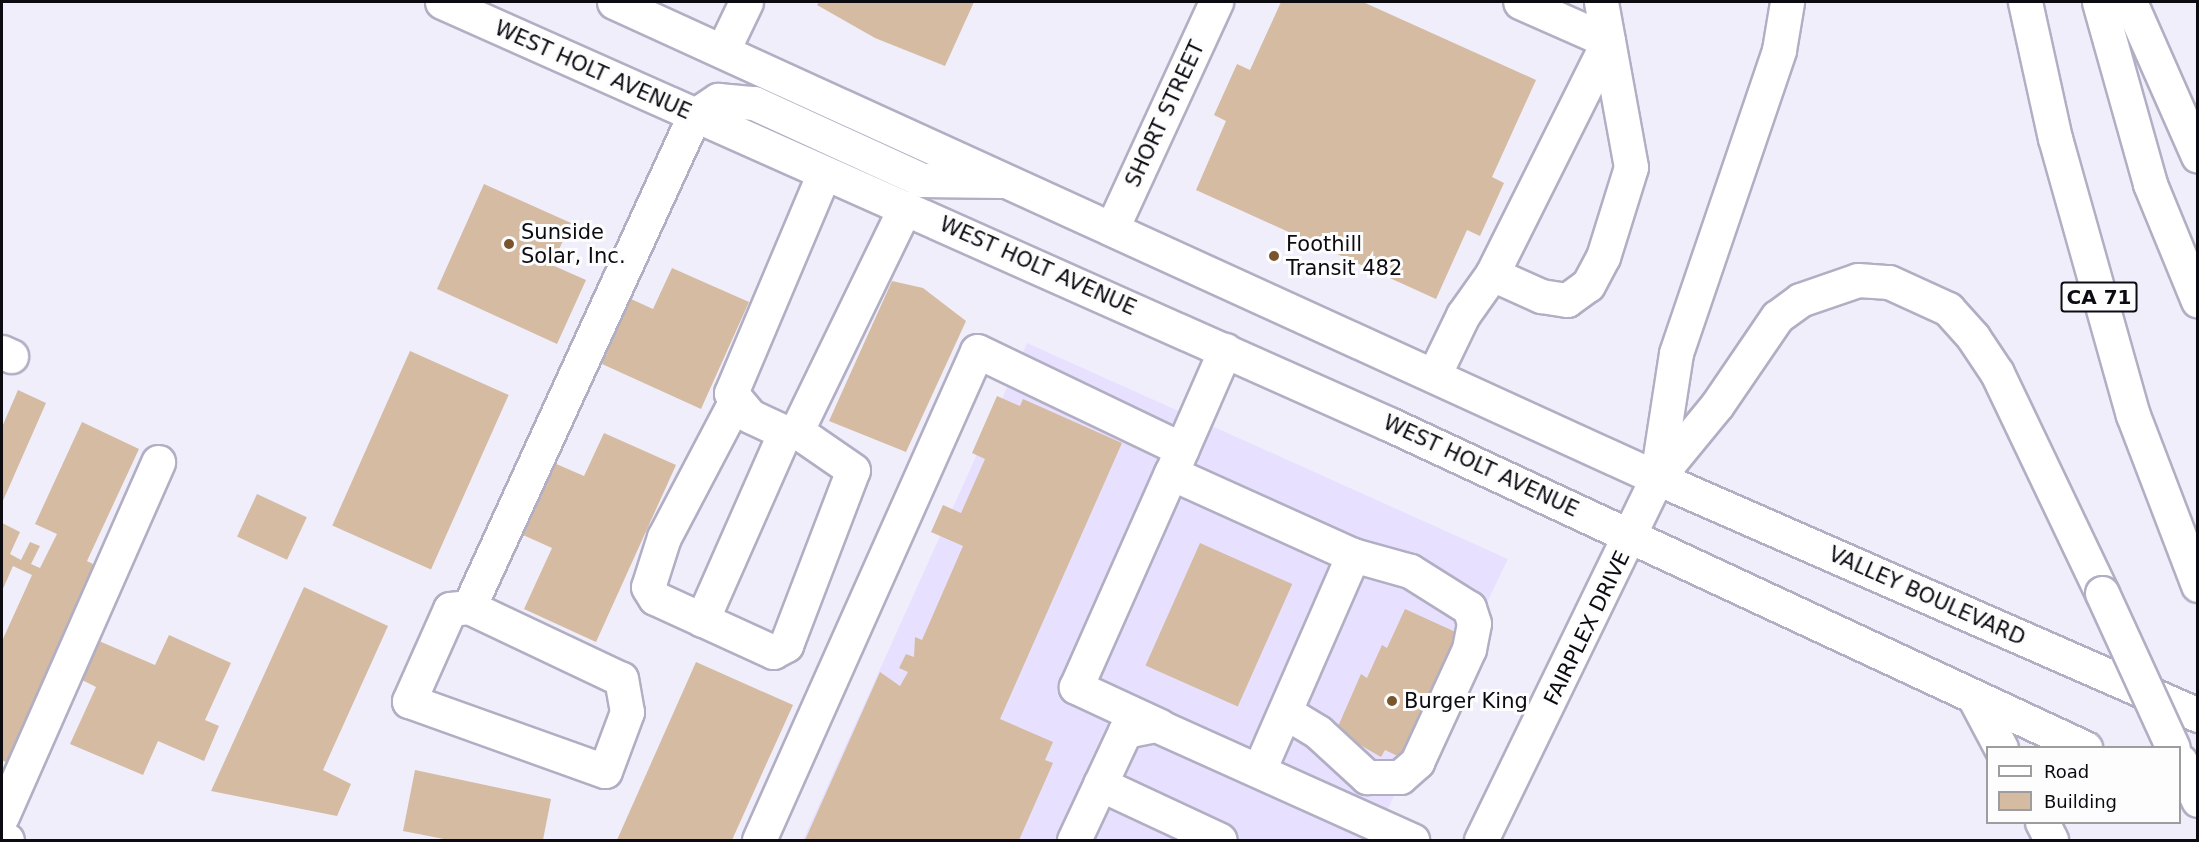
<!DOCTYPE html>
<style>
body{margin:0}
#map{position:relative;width:2199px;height:842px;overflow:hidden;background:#f1eefc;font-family:"DejaVu Sans",sans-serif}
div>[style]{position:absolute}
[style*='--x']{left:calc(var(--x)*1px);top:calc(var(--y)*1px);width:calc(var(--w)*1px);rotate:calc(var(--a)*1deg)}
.built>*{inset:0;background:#e7e1ff}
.building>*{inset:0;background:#d4bba2;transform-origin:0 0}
.roads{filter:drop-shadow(2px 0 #b2aec3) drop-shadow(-2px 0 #b2aec3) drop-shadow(0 2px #b2aec3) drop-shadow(0 -2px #b2aec3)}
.minor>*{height:33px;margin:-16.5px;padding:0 16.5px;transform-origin:16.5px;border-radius:16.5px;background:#fff}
.major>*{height:33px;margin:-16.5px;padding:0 16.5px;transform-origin:16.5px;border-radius:16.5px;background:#fff}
.highway>*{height:33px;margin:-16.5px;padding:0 16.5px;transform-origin:16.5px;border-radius:16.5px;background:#fff}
.bridges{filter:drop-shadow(2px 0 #b2aec3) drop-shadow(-2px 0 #b2aec3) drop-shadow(0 2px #b2aec3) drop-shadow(0 -2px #b2aec3)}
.highway-bridge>*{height:33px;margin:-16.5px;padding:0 16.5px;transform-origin:16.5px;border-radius:16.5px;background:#fff}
.dots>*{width:16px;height:16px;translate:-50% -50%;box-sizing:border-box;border:3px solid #fdfdfd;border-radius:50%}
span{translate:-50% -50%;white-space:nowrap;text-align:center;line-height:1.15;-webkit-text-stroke:6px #fdfdfd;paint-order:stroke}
.shield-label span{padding:2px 4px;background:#fdfdfd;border:2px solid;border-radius:4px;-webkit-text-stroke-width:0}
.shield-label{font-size:20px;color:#0d0b12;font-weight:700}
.street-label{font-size:21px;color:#0d0b12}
.poi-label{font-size:21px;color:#0d0b12}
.left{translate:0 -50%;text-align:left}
.frame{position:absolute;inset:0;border:3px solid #0d0b12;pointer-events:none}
.legend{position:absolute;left:1986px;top:746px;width:195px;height:78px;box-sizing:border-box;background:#fdfdfd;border:2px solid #9d9c9f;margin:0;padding:8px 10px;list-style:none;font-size:18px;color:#0d0b12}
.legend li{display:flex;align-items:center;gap:12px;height:30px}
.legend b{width:30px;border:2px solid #9d9c9f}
</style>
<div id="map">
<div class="built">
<div style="clip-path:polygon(1027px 343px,1508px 559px,1373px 840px,803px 840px)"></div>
</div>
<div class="building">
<div style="clip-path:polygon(819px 2px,974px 2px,945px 66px,875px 38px,817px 5px)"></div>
<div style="clip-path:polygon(1281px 2px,1363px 2px,1536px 80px,1492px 177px,1504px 183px,1480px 236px,1467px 230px,1436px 299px,1196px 190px,1226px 121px,1214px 115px,1237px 64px,1250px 70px)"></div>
<div style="clip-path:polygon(484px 184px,571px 223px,552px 265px,586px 280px,557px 344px,437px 289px)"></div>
<div style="clip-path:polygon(672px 268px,749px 302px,701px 409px,602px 364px,631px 299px,653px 309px)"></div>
<div style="clip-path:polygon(892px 281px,923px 288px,966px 321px,906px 452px,829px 421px)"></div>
<div style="left:410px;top:351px;width:108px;height:191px;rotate:24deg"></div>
<div style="clip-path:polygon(18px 390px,46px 403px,2px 503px,2px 427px)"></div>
<div style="clip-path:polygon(997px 396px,1020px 406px,1023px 399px,1122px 443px,1000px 719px,1053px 742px,1045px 760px,1053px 763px,1019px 840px,805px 840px,880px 672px,900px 686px,908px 672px,899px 668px,906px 654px,914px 657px,915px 637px,922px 640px,963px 546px,931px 532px,943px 505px,961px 513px,985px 459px,972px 453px)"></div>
<div style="clip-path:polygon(82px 422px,139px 449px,87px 561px,97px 566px,7px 763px,2px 760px,2px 641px,32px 575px,13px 566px,2px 591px,2px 523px,20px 532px,10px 554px,21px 560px,30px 542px,40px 546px,31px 564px,40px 568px,57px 534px,35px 524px)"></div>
<div style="clip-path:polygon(604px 433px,676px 465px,596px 642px,524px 609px,552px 548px,523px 535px,554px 463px,584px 476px)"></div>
<div style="left:257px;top:494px;width:55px;height:47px;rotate:25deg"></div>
<div style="left:1200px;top:543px;width:101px;height:134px;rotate:24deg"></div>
<div style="clip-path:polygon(304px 587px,388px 626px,323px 770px,351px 784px,337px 816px,211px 791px)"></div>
<div style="clip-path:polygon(1405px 609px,1460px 634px,1404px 759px,1385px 750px,1381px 757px,1336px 731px,1361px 674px,1367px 678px,1382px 645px,1387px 648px)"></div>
<div style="clip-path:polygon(169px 635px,231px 663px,205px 720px,219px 726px,204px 761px,158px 741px,143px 775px,70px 744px,96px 687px,82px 680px,99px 641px,155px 665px)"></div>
<div style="clip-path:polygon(696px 662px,793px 705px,732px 840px,617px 840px)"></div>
<div style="clip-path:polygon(415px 770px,551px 799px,543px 840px,449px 840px,403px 831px)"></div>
</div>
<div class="roads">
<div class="minor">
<div style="--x:723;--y:50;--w:53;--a:-64.4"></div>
<div style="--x:824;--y:173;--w:239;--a:112.9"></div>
<div style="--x:731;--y:393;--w:30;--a:50"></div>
<div style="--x:750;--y:416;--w:38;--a:25"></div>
<div style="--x:785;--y:432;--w:12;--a:-9"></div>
<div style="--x:797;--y:430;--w:247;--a:-64.1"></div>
<div style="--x:1113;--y:226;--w:247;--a:-65.3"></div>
<div style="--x:1492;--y:274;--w:260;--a:-63.5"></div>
<div style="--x:1608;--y:41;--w:96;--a:-156.1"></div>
<div style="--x:2;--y:352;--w:10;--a:24"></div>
<div style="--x:1434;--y:375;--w:67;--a:-64.2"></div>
<div style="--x:1463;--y:315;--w:50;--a:-54.7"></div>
<div style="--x:1492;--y:274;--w:54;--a:24.2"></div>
<div style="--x:1541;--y:296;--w:26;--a:9"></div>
<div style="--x:1567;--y:300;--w:26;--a:-36"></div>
<div style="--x:1588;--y:285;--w:32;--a:-62"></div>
<div style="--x:1603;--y:257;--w:94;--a:-72.7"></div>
<div style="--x:1631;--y:167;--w:168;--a:-100.3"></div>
<div style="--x:735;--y:402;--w:153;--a:117.7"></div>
<div style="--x:664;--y:537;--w:52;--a:107.7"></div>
<div style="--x:648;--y:587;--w:13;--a:58"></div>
<div style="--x:655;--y:598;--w:130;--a:24.6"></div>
<div style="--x:773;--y:652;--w:15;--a:-28"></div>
<div style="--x:786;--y:645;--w:187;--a:-69.1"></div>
<div style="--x:853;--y:470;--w:70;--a:-145.4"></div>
<div style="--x:1173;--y:469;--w:130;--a:-66.4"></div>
<div style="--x:469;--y:607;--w:19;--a:174"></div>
<div style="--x:450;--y:609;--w:101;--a:114"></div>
<div style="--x:409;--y:701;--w:208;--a:19.7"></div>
<div style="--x:605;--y:771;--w:63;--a:-69.6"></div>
<div style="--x:627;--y:712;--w:34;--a:-100"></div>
<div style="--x:621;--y:679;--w:168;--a:-154.7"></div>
<div style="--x:469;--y:607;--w:540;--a:-65.38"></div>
<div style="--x:702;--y:620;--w:206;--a:-66.2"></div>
<div style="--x:1285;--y:712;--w:39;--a:31"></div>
<div style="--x:1318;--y:732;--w:67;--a:42.6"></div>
<div style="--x:1367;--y:777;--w:33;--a:0"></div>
<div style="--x:1400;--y:777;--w:23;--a:-41"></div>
<div style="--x:1417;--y:762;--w:124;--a:-65.3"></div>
<div style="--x:1469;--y:649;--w:26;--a:-79"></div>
<div style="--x:1474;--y:623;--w:16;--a:-108"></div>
<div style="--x:1469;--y:608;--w:70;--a:-147.9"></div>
<div style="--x:1410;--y:571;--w:59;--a:-164.3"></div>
<div style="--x:1160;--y:726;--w:93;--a:-155.1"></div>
<div style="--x:1076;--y:687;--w:234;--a:-66.1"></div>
<div style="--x:1171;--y:473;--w:200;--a:24.3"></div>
<div style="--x:1353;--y:555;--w:235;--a:113.6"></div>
<div style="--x:1100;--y:784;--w:132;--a:25"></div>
<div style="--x:2;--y:816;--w:387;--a:-66.2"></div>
<div style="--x:2;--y:839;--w:5;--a:11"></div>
<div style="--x:759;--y:840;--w:535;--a:-65.97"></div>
<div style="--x:977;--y:351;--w:227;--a:25.6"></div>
<div style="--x:1074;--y:840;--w:120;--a:-64.9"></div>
<div style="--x:1125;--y:731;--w:32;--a:-11"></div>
<div style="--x:1156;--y:725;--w:281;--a:24.2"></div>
</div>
<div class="major">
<div style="--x:442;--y:2;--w:1037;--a:24.02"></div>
<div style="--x:1389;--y:424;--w:768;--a:24.96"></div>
<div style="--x:614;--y:2;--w:1146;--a:24.53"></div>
<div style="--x:1657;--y:478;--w:591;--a:23.66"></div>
<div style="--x:694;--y:116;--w:29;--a:-34"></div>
<div style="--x:718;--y:100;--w:36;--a:5"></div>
<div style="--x:754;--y:103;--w:185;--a:24.6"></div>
<div style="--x:922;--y:180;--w:79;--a:0.7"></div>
<div style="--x:1481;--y:840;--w:403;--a:-64.1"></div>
</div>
<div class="highway">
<div style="--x:2025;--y:2;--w:139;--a:77.6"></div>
<div style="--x:2055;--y:138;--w:288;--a:74.3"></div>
<div style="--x:2133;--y:415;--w:182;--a:69.1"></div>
<div style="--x:2099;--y:2;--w:189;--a:74.3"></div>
<div style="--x:2150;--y:184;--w:126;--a:67.7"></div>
<div style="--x:2130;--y:2;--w:168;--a:66.2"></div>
<div style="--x:1657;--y:476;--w:124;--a:-81.2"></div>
<div style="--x:1676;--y:353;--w:320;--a:-71.2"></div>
<div style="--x:1779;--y:50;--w:49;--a:-80.5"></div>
<div style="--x:1657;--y:478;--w:94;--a:-50.6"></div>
<div style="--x:1717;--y:405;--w:107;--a:-55.7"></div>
<div style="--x:1777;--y:317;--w:29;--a:-36"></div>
<div style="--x:1800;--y:300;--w:61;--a:-19"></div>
<div style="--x:1858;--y:280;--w:31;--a:4"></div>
<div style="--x:1889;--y:282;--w:65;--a:24.6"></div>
<div style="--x:1948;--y:309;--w:38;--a:48"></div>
<div style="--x:1973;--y:337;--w:43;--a:56.3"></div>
<div style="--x:1997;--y:373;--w:244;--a:64.5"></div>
<div style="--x:1975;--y:699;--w:55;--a:62"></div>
<div style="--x:2042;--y:822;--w:20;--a:63"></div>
</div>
</div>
<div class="bridges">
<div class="highway-bridge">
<div style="--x:2102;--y:593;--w:170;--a:65.4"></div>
<div style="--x:2180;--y:761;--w:43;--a:65.2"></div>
</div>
</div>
<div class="dots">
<div style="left:509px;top:244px;background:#79552e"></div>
<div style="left:1274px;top:256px;background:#79552e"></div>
<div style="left:1392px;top:701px;background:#79552e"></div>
</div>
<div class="shield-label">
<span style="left:2099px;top:297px">CA 71</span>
</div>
<div class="street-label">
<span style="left:593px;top:70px;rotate:24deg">WEST HOLT AVENUE</span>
<span style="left:1165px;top:114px;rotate:-65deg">SHORT STREET</span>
<span style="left:1038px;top:266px;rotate:24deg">WEST HOLT AVENUE</span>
<span style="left:1481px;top:466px;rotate:25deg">WEST HOLT AVENUE</span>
<span style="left:1927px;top:596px;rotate:24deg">VALLEY BOULEVARD</span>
<span style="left:1587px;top:628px;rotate:-64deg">FAIRPLEX DRIVE</span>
</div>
<div class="poi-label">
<span class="left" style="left:521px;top:244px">Sunside<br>Solar, Inc.</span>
<span class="left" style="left:1286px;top:256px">Foothill<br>Transit 482</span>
<span class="left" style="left:1404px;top:701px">Burger King</span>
</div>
<div class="frame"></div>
<ul class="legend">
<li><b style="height:8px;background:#fff"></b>Road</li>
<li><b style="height:16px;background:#d4bba2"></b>Building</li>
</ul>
</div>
